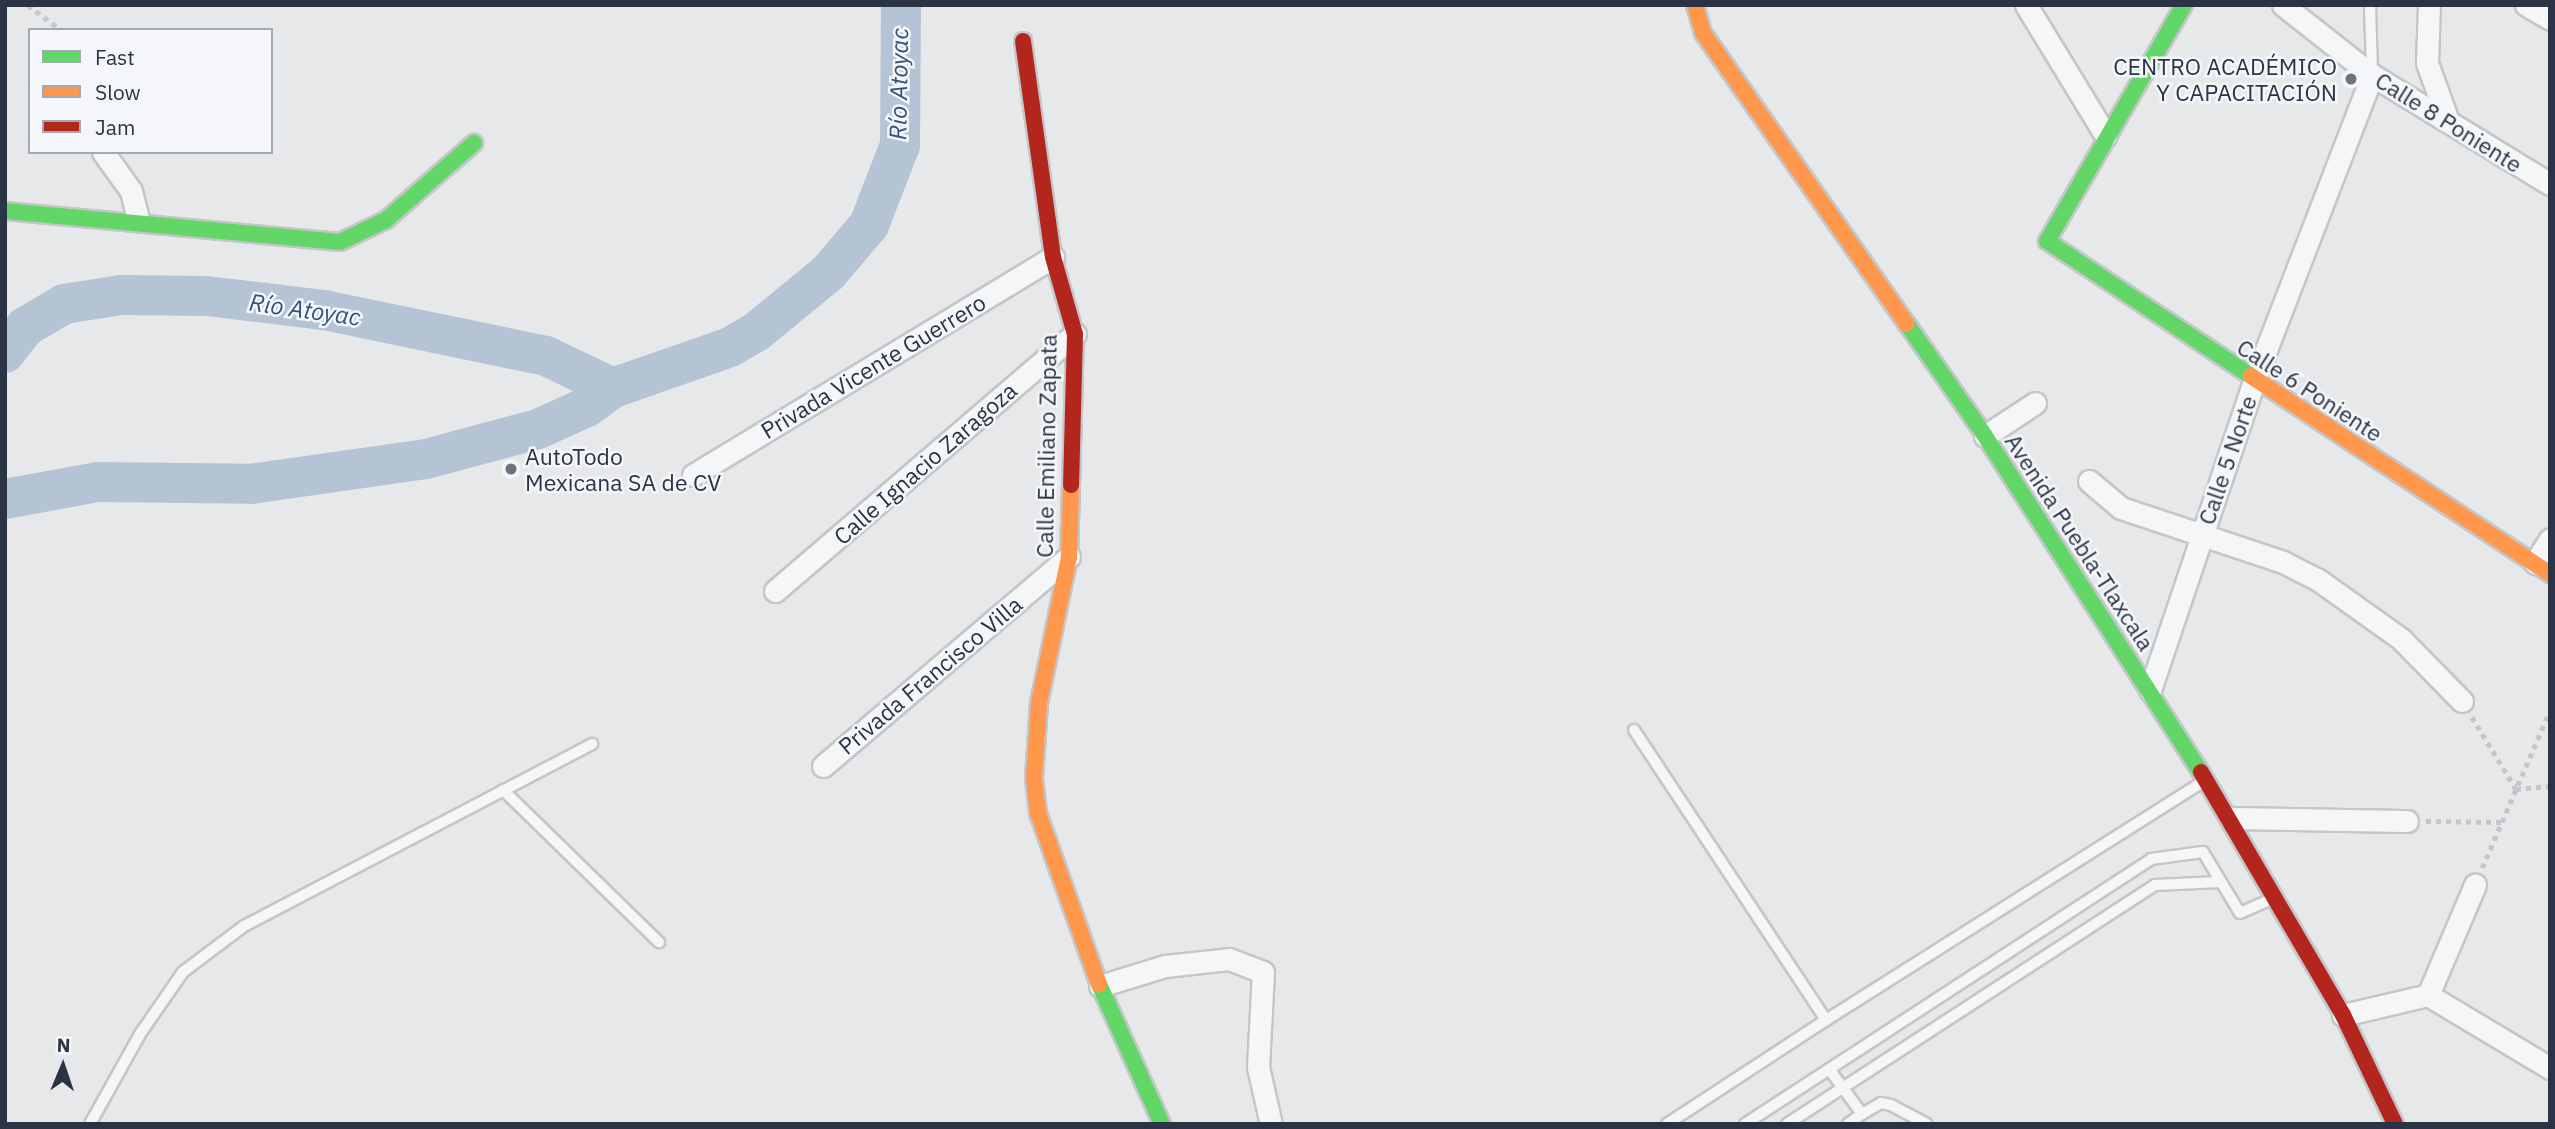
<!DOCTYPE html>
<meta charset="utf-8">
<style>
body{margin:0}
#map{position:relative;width:2555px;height:1129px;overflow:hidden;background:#e6e8ea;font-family:"IBM Plex Sans",sans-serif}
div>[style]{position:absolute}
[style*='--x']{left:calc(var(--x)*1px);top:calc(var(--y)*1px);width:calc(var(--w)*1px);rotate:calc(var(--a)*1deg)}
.river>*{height:40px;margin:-20px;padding:0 20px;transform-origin:20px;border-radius:20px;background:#b4c4d5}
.path>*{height:4.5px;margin-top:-2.25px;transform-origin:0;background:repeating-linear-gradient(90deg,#c5c6ca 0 5px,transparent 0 10px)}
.roads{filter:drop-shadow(2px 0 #c4c6c8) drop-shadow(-2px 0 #c4c6c8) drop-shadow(0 2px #c4c6c8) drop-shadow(0 -2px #c4c6c8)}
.lane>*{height:10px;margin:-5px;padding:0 5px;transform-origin:5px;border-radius:5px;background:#f5f6f7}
.street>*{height:21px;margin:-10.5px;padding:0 10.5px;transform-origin:10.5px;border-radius:10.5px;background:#f5f6f7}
.fast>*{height:16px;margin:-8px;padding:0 8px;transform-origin:8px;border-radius:8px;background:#63d668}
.slow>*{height:16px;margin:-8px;padding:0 8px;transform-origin:8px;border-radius:8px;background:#ff974d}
.jam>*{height:16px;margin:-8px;padding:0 8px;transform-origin:8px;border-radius:8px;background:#b3261e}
.dots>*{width:19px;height:19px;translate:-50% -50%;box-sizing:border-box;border:4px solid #f4f6f9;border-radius:50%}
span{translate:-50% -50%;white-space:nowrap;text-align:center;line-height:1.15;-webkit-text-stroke:5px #f4f6f9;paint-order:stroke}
.poi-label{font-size:23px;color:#2b3445}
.right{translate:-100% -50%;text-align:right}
.left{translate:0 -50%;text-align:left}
.street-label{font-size:23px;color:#2b3445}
.water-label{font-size:24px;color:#34527a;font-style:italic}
.frame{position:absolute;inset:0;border:7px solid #2b3445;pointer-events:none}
.legend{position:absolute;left:28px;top:28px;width:245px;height:126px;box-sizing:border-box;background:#f4f6f9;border:2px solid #a4a8b1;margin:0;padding:9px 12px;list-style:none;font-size:21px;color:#2b3445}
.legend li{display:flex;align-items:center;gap:14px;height:35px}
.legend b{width:35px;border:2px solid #a4a8b1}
.north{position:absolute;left:28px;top:1031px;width:70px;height:70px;-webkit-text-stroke:5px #f4f6f9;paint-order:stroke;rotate:2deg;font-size:19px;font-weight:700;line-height:28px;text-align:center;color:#2b3445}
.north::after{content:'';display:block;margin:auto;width:24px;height:32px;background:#2b3445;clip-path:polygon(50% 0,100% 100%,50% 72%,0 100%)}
</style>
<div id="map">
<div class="river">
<div style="--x:5;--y:353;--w:33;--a:-52"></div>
<div style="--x:25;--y:327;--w:45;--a:-30.5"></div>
<div style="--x:64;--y:304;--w:58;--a:-9"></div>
<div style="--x:121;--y:295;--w:85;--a:0.7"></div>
<div style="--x:206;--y:296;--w:119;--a:6.8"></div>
<div style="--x:324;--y:310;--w:227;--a:11.7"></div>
<div style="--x:546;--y:356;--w:74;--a:25.5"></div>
<div style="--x:5;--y:499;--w:95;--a:-10.4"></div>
<div style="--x:98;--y:482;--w:153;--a:0.7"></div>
<div style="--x:251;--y:484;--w:177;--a:-8.1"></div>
<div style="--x:426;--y:459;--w:116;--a:-15"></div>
<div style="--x:538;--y:429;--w:54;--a:-24.2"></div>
<div style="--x:587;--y:407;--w:32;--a:-36"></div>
<div style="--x:613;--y:388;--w:124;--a:-19.3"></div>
<div style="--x:730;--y:347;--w:30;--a:-30"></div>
<div style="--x:756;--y:332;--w:93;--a:-39.3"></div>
<div style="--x:828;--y:273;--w:63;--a:-49.5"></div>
<div style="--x:869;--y:225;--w:86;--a:-68.8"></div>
<div style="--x:900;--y:145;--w:140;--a:-89.6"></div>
</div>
<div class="path">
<div style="--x:28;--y:5;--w:41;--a:37.1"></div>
<div style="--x:2472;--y:717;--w:84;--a:58.6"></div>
<div style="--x:2516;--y:789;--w:34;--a:-5"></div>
<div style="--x:2426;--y:821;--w:76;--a:0.8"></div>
<div style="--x:2482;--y:868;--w:172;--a:-66.7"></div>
</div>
<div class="roads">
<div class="lane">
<div style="--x:2370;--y:5;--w:67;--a:88.3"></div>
<div style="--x:1634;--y:730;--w:348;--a:56.5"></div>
<div style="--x:1826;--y:1020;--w:447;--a:-32.3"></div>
<div style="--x:503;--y:790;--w:218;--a:44.3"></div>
<div style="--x:1829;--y:1069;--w:56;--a:53.7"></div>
<div style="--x:1862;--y:1114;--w:22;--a:-30"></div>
<div style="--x:1881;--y:1103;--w:10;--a:11"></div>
<div style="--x:1891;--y:1105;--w:40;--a:28"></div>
<div style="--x:90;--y:1124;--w:103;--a:-60.9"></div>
<div style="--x:140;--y:1034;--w:75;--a:-55.3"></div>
<div style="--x:183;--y:972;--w:76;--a:-37"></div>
<div style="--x:244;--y:926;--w:393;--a:-27.6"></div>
<div style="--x:1667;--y:1124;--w:190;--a:-33.2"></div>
<div style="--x:1745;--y:1124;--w:485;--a:-33.1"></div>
<div style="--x:2151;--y:859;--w:52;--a:-7.7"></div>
<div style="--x:2203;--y:852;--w:71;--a:58.8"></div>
<div style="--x:2240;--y:913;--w:36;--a:-24"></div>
<div style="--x:1787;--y:1124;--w:439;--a:-33"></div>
<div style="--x:2155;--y:885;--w:65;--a:-2.6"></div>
<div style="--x:1848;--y:1124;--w:17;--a:-36"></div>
</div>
<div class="street">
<div style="--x:2026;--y:5;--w:153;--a:58.6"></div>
<div style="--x:2283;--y:5;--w:113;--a:38.2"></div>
<div style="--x:2372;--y:75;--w:209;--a:31.5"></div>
<div style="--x:2429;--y:5;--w:58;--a:92"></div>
<div style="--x:2427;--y:63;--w:62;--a:70.1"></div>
<div style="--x:2526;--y:5;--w:28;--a:30"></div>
<div style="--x:103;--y:152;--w:48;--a:54.3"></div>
<div style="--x:131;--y:191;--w:30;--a:76"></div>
<div style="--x:1985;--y:436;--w:60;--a:-33.4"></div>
<div style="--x:693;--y:475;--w:421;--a:-31.2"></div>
<div style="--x:2089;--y:481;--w:42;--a:40.2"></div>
<div style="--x:2121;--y:508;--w:171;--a:18.4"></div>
<div style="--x:2283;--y:562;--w:38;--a:27"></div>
<div style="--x:2317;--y:579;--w:103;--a:35.5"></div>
<div style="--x:2401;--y:639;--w:87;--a:45.5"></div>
<div style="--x:2535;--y:563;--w:28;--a:-58"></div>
<div style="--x:775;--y:591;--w:395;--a:-40.6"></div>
<div style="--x:2150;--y:690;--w:326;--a:-71.4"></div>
<div style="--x:2254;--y:381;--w:328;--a:-68.9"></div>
<div style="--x:823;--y:766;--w:323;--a:-40.4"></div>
<div style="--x:2231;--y:818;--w:176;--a:1"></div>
<div style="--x:1100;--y:986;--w:68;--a:-17.1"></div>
<div style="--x:1165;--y:966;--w:64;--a:-6.2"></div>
<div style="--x:1229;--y:959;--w:36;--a:21"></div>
<div style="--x:1263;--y:972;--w:95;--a:93"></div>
<div style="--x:1258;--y:1067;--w:58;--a:77.2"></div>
<div style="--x:2428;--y:995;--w:120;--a:-66.9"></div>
<div style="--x:2343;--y:1015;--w:87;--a:-13.2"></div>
<div style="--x:2428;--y:995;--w:142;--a:30.9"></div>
</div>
<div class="fast">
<div style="--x:2184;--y:5;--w:273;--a:120.1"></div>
<div style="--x:2047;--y:241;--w:245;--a:33.5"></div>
<div style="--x:5;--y:211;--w:336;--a:5.3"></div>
<div style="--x:340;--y:242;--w:51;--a:-25.6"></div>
<div style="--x:386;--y:220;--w:117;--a:-41.2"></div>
<div style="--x:1907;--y:324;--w:136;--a:55.1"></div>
<div style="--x:1985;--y:436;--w:399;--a:57.3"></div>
<div style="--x:1099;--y:984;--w:154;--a:65.8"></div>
</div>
<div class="slow">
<div style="--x:1695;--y:5;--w:29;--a:74"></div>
<div style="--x:1703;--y:33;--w:355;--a:55"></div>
<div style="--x:2251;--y:376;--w:359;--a:33.5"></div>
<div style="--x:1071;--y:485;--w:72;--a:91.6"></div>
<div style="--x:1069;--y:557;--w:149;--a:101.6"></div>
<div style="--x:1039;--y:703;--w:76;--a:93.8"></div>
<div style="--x:1034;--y:779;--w:34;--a:83"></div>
<div style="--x:1038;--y:813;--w:182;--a:70.4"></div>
</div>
<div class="jam">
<div style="--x:1023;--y:41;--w:218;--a:82.1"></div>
<div style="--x:1053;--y:257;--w:80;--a:74.1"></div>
<div style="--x:1075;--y:334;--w:151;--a:91.5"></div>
<div style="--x:2201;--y:772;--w:281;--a:59.7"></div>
<div style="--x:2343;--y:1015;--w:121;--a:64.5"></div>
</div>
</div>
<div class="dots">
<div style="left:2351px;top:79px;background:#6c737f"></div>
<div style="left:511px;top:469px;background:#6c737f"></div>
</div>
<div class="poi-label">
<span class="right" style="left:2337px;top:79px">CENTRO ACADÉMICO<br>Y CAPACITACIÓN</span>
<span class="left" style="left:525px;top:469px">AutoTodo<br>Mexicana SA de CV</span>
</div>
<div class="street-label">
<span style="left:2449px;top:122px;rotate:32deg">Calle 8 Poniente</span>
<span style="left:873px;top:366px;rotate:-31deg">Privada Vicente Guerrero</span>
<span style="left:2310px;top:390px;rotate:33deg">Calle 6 Poniente</span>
<span style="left:1046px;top:446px;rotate:-89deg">Calle Emiliano Zapata</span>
<span style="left:2227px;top:460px;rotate:-71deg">Calle 5 Norte</span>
<span style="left:925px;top:463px;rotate:-41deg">Calle Ignacio Zaragoza</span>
<span style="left:2080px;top:542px;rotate:57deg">Avenida Puebla-Tlaxcala</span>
<span style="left:930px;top:675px;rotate:-40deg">Privada Francisco Villa</span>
</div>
<div class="water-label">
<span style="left:899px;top:84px;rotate:-89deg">Río Atoyac</span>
<span style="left:305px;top:310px;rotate:8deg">Río Atoyac</span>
</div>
<div class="frame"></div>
<ul class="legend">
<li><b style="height:9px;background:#63d668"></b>Fast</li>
<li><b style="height:9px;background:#ff974d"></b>Slow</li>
<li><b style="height:9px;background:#b3261e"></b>Jam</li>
</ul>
<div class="north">N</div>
</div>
